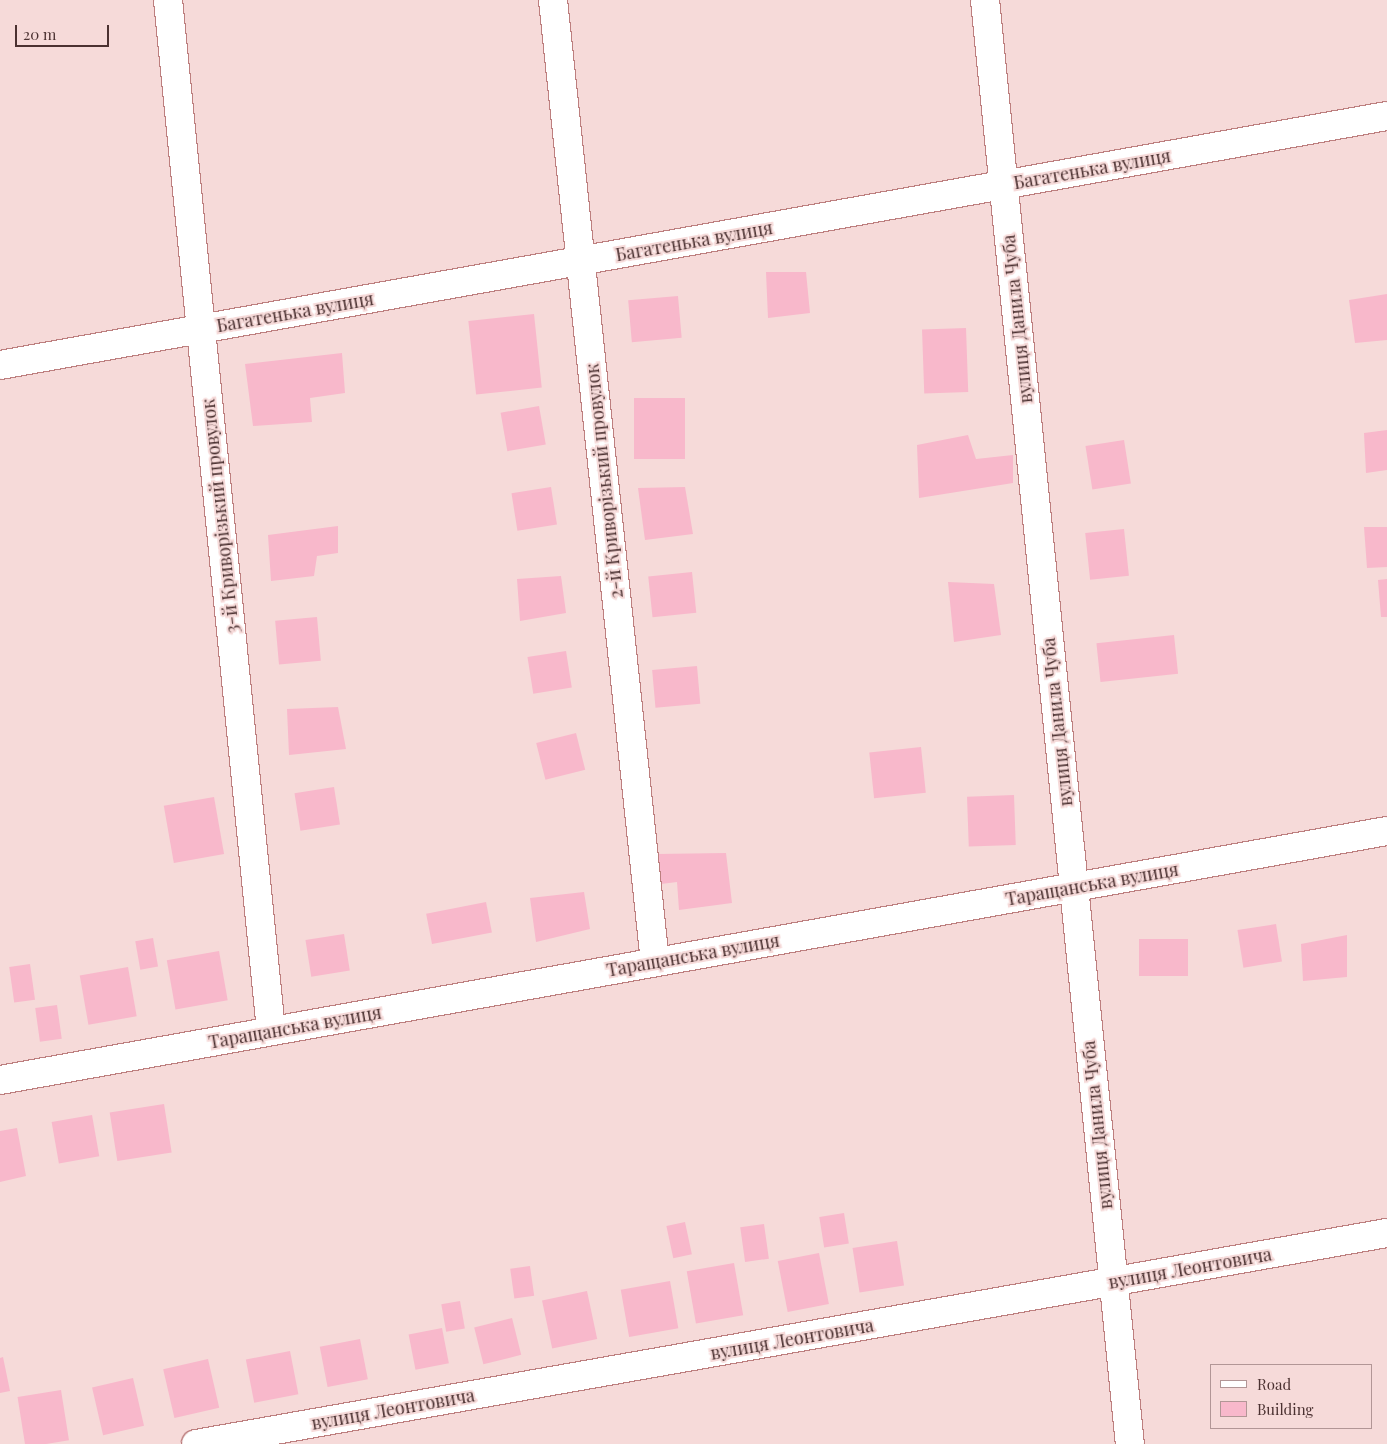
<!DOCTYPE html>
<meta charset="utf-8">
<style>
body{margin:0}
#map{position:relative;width:1387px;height:1444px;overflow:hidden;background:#f6dad9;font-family:"Playfair Display",serif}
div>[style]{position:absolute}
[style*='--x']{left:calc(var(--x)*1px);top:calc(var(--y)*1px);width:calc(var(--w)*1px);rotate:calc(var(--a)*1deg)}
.building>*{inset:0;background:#f8b8cb;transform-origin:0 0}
.roads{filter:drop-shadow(1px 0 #bd7f7f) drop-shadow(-1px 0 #bd7f7f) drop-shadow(0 1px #bd7f7f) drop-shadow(0 -1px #bd7f7f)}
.minor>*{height:28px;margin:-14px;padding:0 14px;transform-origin:14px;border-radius:14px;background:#fff}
span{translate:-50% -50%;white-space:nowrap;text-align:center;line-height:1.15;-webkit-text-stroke:4px #f6dad9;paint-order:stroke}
.street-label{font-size:18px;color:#4b3131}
.legend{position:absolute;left:1210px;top:1364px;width:162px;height:65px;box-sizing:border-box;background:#f6dad9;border:1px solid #b29696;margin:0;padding:6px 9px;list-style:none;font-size:15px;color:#4b3131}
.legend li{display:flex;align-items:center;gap:10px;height:25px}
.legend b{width:25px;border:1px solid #b29696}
.scale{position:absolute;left:15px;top:25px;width:94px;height:22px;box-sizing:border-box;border:2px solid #4b3131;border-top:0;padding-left:6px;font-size:15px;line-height:18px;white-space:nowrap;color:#4b3131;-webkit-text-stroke:4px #f6dad9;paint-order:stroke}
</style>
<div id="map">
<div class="building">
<div style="clip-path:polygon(766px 272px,806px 272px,810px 313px,768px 318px)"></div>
<div style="clip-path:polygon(1387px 294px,1387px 340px,1355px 343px,1349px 300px)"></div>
<div style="left:678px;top:296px;width:42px;height:50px;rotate:85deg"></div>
<div style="left:534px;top:314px;width:74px;height:66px;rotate:84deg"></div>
<div style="left:966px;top:328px;width:64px;height:44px;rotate:88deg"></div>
<div style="clip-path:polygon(342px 353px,345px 393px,310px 398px,312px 422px,253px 426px,245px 364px)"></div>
<div style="left:634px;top:398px;width:51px;height:61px"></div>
<div style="left:539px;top:406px;width:39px;height:39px;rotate:80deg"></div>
<div style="clip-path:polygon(1387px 430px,1387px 470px,1366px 473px,1364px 433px)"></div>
<div style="clip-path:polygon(968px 435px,976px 459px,1013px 455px,1013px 483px,919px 498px,917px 445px)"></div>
<div style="left:1124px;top:440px;width:44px;height:39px;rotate:81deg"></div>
<div style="left:551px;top:487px;width:38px;height:40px;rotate:81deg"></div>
<div style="clip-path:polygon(685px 487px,693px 534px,645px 540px,638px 488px)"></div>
<div style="clip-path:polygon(338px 526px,338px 553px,317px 556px,314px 576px,271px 581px,268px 535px)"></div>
<div style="clip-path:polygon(1364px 527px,1387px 527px,1387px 567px,1367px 568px)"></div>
<div style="left:1124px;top:529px;width:47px;height:39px;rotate:84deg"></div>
<div style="left:692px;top:572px;width:41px;height:44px;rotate:84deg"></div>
<div style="clip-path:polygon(561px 576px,566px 613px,520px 621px,517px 579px)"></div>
<div style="clip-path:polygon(1387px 579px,1387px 617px,1381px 617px,1378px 580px)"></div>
<div style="clip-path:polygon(948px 582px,994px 584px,1001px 635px,954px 642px)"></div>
<div style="left:317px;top:617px;width:44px;height:42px;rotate:85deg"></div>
<div style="left:1174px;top:635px;width:39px;height:78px;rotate:84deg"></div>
<div style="left:566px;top:651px;width:37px;height:39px;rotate:81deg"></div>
<div style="left:697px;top:666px;width:38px;height:45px;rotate:85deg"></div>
<div style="clip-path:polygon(338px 707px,346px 749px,289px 755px,287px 709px)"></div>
<div style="left:576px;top:733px;width:38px;height:41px;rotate:76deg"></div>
<div style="left:921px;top:747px;width:46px;height:52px;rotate:84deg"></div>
<div style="left:334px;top:787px;width:38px;height:40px;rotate:81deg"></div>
<div style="left:1014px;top:795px;width:50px;height:47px;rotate:88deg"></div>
<div style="left:214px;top:797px;width:58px;height:51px;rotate:80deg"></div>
<div style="clip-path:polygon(726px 853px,732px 903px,679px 910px,677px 882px,661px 884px,656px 854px)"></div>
<div style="clip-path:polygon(584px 892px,590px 929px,536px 942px,530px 898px)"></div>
<div style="left:486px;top:902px;width:31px;height:61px;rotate:79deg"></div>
<div style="left:1276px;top:924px;width:38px;height:39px;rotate:81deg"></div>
<div style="left:344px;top:934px;width:37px;height:39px;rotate:81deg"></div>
<div style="clip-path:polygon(1347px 935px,1347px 977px,1303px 981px,1301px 944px)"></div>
<div style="left:153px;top:938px;width:29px;height:18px;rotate:80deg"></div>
<div style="left:1139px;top:939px;width:49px;height:37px"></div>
<div style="left:219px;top:951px;width:50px;height:53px;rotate:80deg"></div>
<div style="left:30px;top:964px;width:36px;height:21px;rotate:82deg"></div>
<div style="left:128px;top:967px;width:50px;height:49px;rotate:80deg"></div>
<div style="left:57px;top:1005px;width:34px;height:22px;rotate:82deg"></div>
<div style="left:164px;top:1104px;width:49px;height:55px;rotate:81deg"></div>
<div style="left:92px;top:1115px;width:42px;height:41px;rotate:80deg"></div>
<div style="clip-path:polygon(17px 1128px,26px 1176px,0 1182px,0 1131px)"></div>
<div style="left:844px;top:1213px;width:31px;height:25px;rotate:81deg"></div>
<div style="left:685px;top:1222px;width:33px;height:19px;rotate:78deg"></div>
<div style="left:764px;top:1224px;width:35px;height:24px;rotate:82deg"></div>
<div style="left:897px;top:1241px;width:45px;height:45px;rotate:81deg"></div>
<div style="left:819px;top:1253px;width:52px;height:42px;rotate:79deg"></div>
<div style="left:734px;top:1263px;width:53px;height:48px;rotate:80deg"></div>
<div style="left:530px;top:1266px;width:30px;height:20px;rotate:82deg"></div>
<div style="left:670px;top:1281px;width:48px;height:50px;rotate:80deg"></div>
<div style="left:587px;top:1291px;width:49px;height:46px;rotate:78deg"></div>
<div style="left:460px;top:1301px;width:28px;height:19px;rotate:80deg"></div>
<div style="left:512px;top:1318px;width:38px;height:39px;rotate:76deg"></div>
<div style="left:442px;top:1328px;width:36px;height:34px;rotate:79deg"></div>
<div style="left:360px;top:1339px;width:41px;height:41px;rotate:79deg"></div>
<div style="left:290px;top:1351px;width:44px;height:45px;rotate:79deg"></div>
<div style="clip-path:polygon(3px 1357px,10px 1391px,0 1393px,0 1358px)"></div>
<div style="left:208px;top:1359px;width:50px;height:46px;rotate:77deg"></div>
<div style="left:133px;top:1378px;width:49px;height:42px;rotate:77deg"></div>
<div style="left:61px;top:1390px;width:51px;height:44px;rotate:81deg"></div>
</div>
<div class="roads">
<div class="minor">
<div style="--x:168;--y:0;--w:1036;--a:84.29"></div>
<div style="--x:553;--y:0;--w:967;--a:83.95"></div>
<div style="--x:985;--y:0;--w:1451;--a:84.27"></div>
<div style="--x:0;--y:365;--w:1409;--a:-10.18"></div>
<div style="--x:0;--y:1080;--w:1409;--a:-10.18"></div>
<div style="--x:196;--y:1444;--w:1210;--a:-10.05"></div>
</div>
</div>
<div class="street-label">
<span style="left:1092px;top:169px;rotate:-10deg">Багатенька вулиця</span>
<span style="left:694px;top:241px;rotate:-10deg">Багатенька вулиця</span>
<span style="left:295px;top:312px;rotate:-10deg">Багатенька вулиця</span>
<span style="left:1017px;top:319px;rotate:-96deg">вулиця Данила Чуба</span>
<span style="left:604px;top:481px;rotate:-96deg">2-й Криворізький провулок</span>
<span style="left:220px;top:516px;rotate:-96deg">3-й Криворізький провулок</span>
<span style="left:1057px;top:722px;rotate:-96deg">вулиця Данила Чуба</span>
<span style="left:1092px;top:884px;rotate:-10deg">Таращанська вулиця</span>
<span style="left:693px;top:955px;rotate:-10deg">Таращанська вулиця</span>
<span style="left:295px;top:1027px;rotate:-10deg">Таращанська вулиця</span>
<span style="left:1097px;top:1125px;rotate:-96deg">вулиця Данила Чуба</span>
<span style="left:1190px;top:1268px;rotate:-10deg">вулиця Леонтовича</span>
<span style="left:792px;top:1339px;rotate:-10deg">вулиця Леонтовича</span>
<span style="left:393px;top:1409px;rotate:-10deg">вулиця Леонтовича</span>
</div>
<ul class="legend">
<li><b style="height:6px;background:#fff"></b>Road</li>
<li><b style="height:14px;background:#f8b8cb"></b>Building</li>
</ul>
<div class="scale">20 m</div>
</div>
